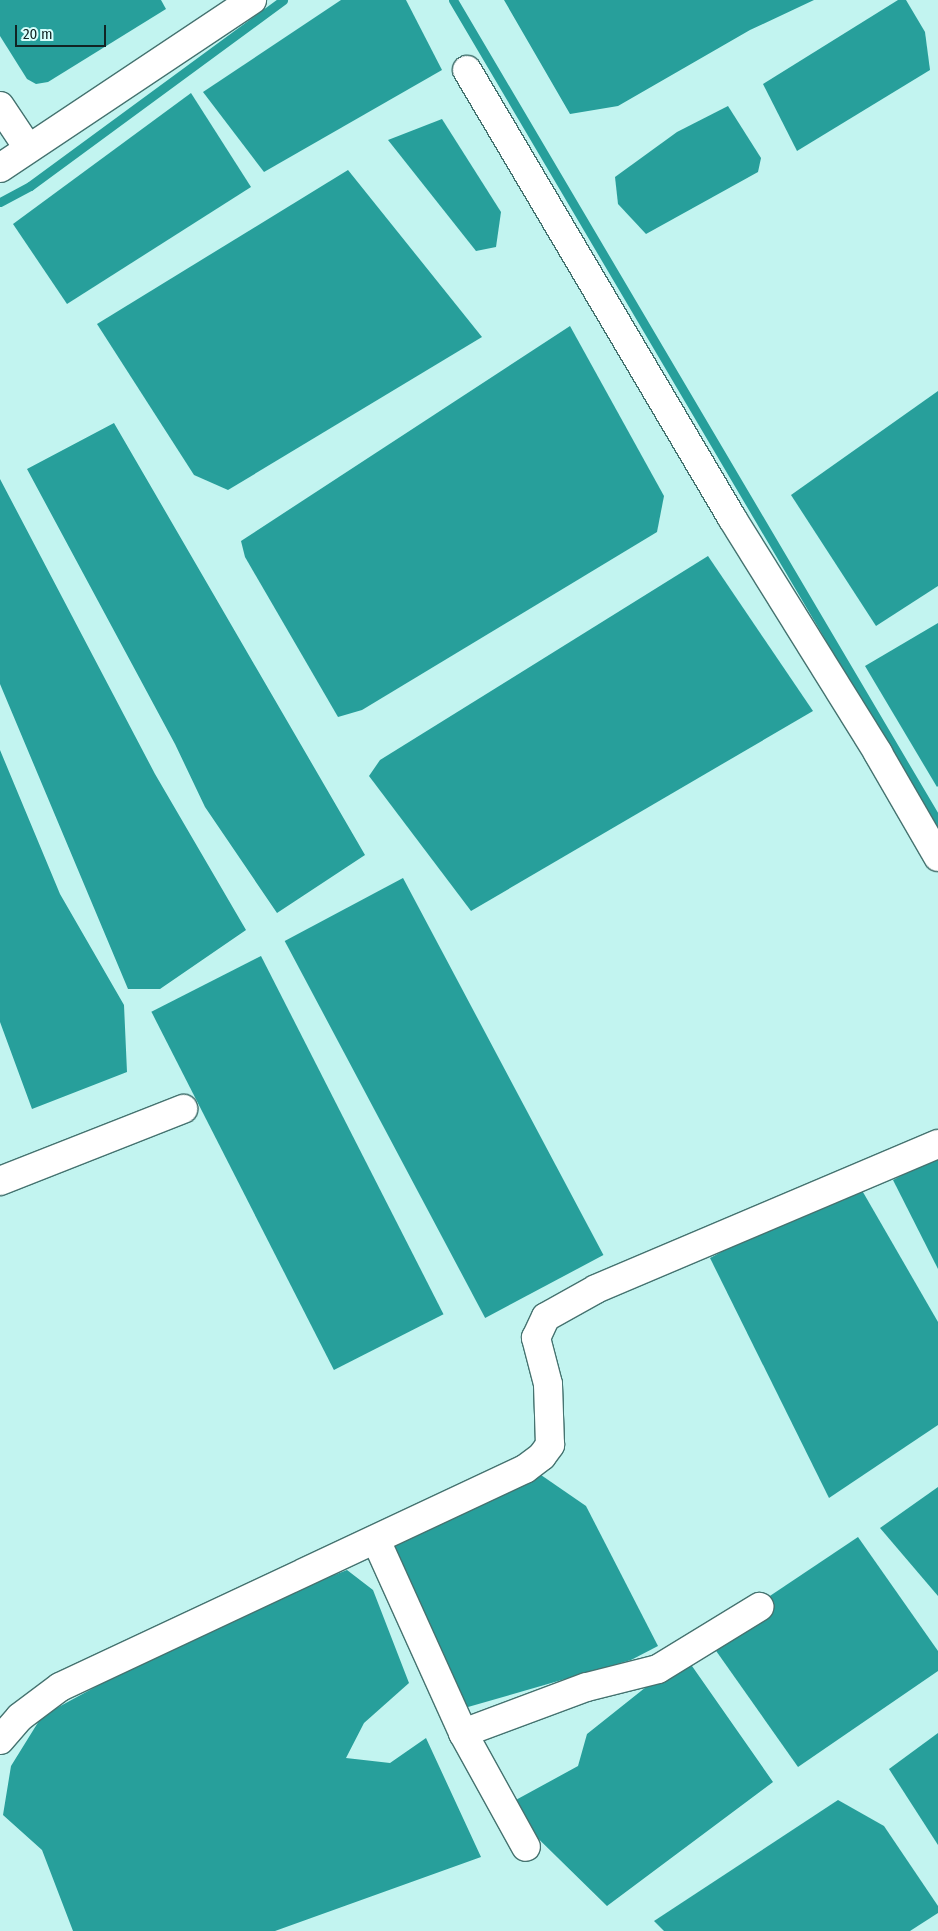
<!DOCTYPE html>
<style>
body{margin:0}
#map{position:relative;width:938px;height:1931px;overflow:hidden;background:#c2f4f0;font-family:"Fira Sans Condensed",sans-serif}
div>[style]{position:absolute}
[style*='--x']{left:calc(var(--x)*1px);top:calc(var(--y)*1px);width:calc(var(--w)*1px);rotate:calc(var(--a)*1deg)}
.water>*{inset:0;background:#279f9b;transform-origin:0 0}
.stream>*{height:9px;margin:-4.5px;padding:0 4.5px;transform-origin:4.5px;border-radius:4.5px;background:#279f9b}
.roads{filter:drop-shadow(1px 0 #457370) drop-shadow(-1px 0 #457370) drop-shadow(0 1px #457370) drop-shadow(0 -1px #457370)}
.minor>*{height:28px;margin:-14px;padding:0 14px;transform-origin:14px;border-radius:14px;background:#fff}
span{translate:-50% -50%;white-space:nowrap;text-align:center;line-height:1.15;-webkit-text-stroke:4px #d8fffc;paint-order:stroke}
.scale{position:absolute;left:15px;top:25px;width:91px;height:22px;box-sizing:border-box;border:2px solid #112423;border-top:0;padding-left:6px;font-size:15px;line-height:18px;white-space:nowrap;color:#112423;-webkit-text-stroke:4px #d8fffc;paint-order:stroke}
</style>
<div id="map">
<div class="water">
<div style="clip-path:polygon(0 0,161px 0,166px 9px,48px 82px,36px 84px,27px 79px,0 36px)"></div>
<div style="clip-path:polygon(341px 0,406px 0,442px 70px,264px 172px,203px 92px)"></div>
<div style="clip-path:polygon(504px 0,814px 0,750px 30px,618px 106px,570px 114px)"></div>
<div style="clip-path:polygon(898px 0,906px 0,925px 32px,930px 70px,797px 151px,763px 84px)"></div>
<div style="clip-path:polygon(191px 93px,251px 187px,67px 304px,13px 224px)"></div>
<div style="clip-path:polygon(728px 106px,761px 158px,758px 172px,646px 234px,618px 204px,615px 177px,677px 132px)"></div>
<div style="clip-path:polygon(442px 119px,501px 212px,496px 247px,476px 251px,388px 140px)"></div>
<div style="clip-path:polygon(348px 170px,482px 337px,228px 490px,194px 475px,97px 324px)"></div>
<div style="clip-path:polygon(570px 326px,664px 496px,657px 532px,362px 710px,338px 717px,245px 557px,241px 541px)"></div>
<div style="clip-path:polygon(938px 391px,938px 586px,876px 626px,791px 495px)"></div>
<div style="clip-path:polygon(114px 423px,365px 855px,277px 913px,205px 807px,175px 744px,27px 469px)"></div>
<div style="clip-path:polygon(0 479px,155px 774px,246px 930px,160px 989px,128px 989px,0 684px)"></div>
<div style="clip-path:polygon(708px 556px,813px 711px,471px 911px,369px 776px,380px 760px)"></div>
<div style="clip-path:polygon(938px 623px,938px 786px,937px 787px,865px 666px)"></div>
<div style="clip-path:polygon(0 750px,60px 894px,124px 1005px,127px 1072px,32px 1109px,0 1022px)"></div>
<div style="left:403px;top:878px;width:427px;height:134px;rotate:62deg"></div>
<div style="left:261px;top:956px;width:402px;height:123px;rotate:63deg"></div>
<div style="clip-path:polygon(938px 1156px,938px 1269px,893px 1180px)"></div>
<div style="clip-path:polygon(856px 1180px,938px 1322px,938px 1425px,829px 1498px,710px 1258px)"></div>
<div style="clip-path:polygon(541px 1475px,586px 1506px,658px 1646px,631px 1660px,461px 1709px,392px 1547px)"></div>
<div style="clip-path:polygon(938px 1487px,938px 1596px,880px 1528px)"></div>
<div style="clip-path:polygon(858px 1537px,938px 1651px,938px 1671px,798px 1767px,707px 1638px)"></div>
<div style="clip-path:polygon(347px 1570px,373px 1590px,409px 1683px,364px 1723px,346px 1758px,390px 1763px,426px 1738px,481px 1857px,275px 1931px,73px 1931px,42px 1850px,3px 1815px,11px 1766px,42px 1716px,145px 1660px,253px 1607px)"></div>
<div style="clip-path:polygon(685px 1656px,773px 1782px,607px 1906px,505px 1806px,578px 1766px,587px 1734px)"></div>
<div style="clip-path:polygon(938px 1733px,938px 1845px,889px 1769px)"></div>
<div style="clip-path:polygon(838px 1800px,884px 1826px,938px 1906px,938px 1913px,910px 1931px,664px 1931px,654px 1921px)"></div>
</div>
<div class="stream">
<div style="--x:453;--y:0;--w:954;--a:59.46"></div>
<div style="--x:0;--y:202;--w:34;--a:-28"></div>
<div style="--x:30;--y:186;--w:314;--a:-36.3"></div>
</div>
<div class="roads">
<div class="minor">
<div style="--x:467;--y:70;--w:521;--a:59.39"></div>
<div style="--x:732;--y:518;--w:277;--a:58.1"></div>
<div style="--x:878;--y:753;--w:120;--a:60"></div>
<div style="--x:0;--y:106;--w:50;--a:56.3"></div>
<div style="--x:0;--y:168;--w:303;--a:-33.7"></div>
<div style="--x:0;--y:1181;--w:197;--a:-21.5"></div>
<div style="--x:376;--y:1540;--w:212;--a:65.7"></div>
<div style="--x:463;--y:1733;--w:130;--a:61.1"></div>
<div style="--x:463;--y:1733;--w:132;--a:-20.4"></div>
<div style="--x:587;--y:1687;--w:73;--a:-14.2"></div>
<div style="--x:658;--y:1669;--w:119;--a:-31.5"></div>
<div style="--x:0;--y:1740;--w:30;--a:-49"></div>
<div style="--x:20;--y:1717;--w:50;--a:-36.9"></div>
<div style="--x:60;--y:1687;--w:514;--a:-25.12"></div>
<div style="--x:525;--y:1469;--w:21;--a:-37"></div>
<div style="--x:542;--y:1456;--w:14;--a:-54"></div>
<div style="--x:550;--y:1445;--w:61;--a:-91.9"></div>
<div style="--x:548;--y:1384;--w:48;--a:-104.6"></div>
<div style="--x:536;--y:1338;--w:23;--a:-65"></div>
<div style="--x:546;--y:1317;--w:57;--a:-29.2"></div>
<div style="--x:596;--y:1289;--w:371;--a:-23"></div>
</div>
</div>
<div class="scale">20 m</div>
</div>
